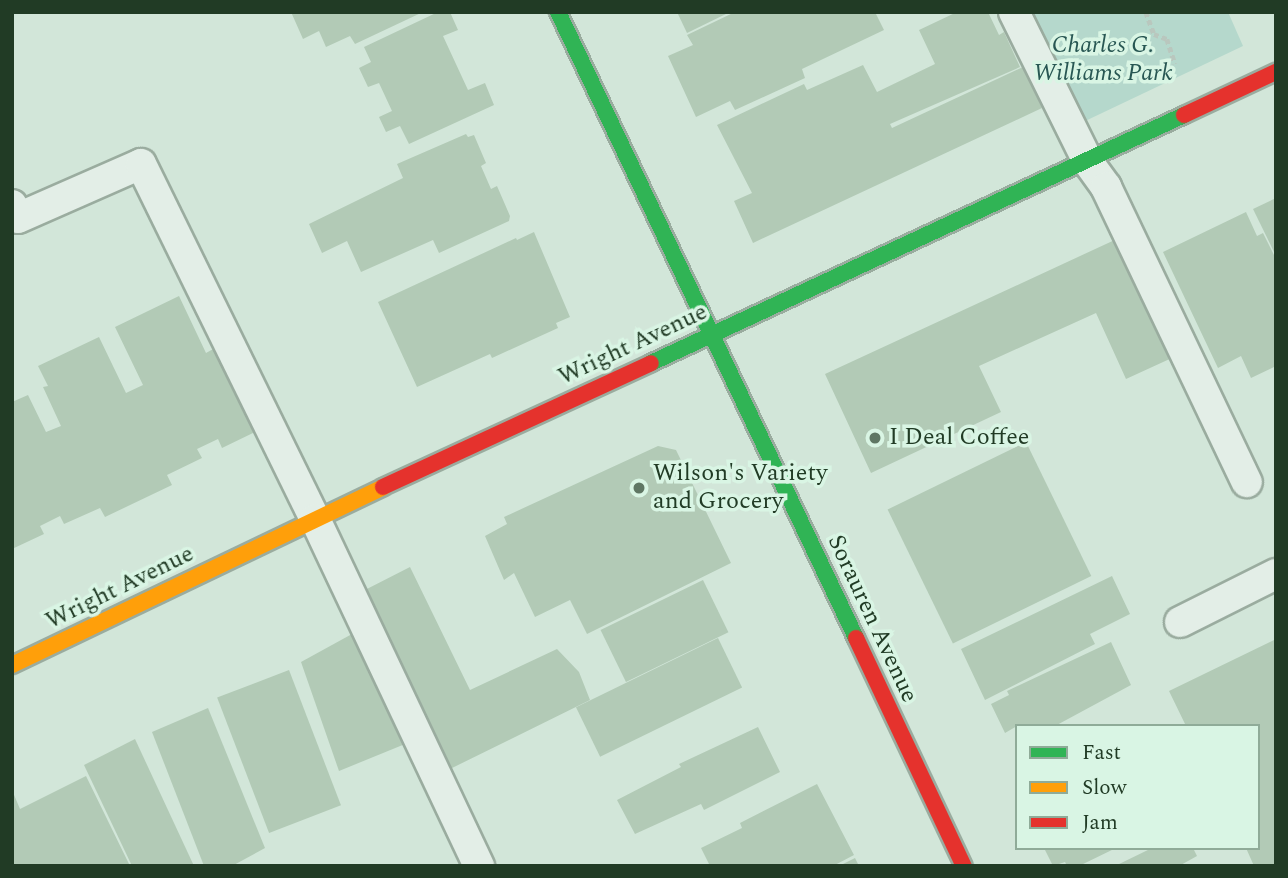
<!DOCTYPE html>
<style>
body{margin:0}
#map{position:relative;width:1288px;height:878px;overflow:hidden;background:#d2e6d9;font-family:Spectral,serif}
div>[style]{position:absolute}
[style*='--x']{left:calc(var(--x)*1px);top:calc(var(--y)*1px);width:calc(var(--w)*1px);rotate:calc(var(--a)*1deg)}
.green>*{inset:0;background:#b5d8cc}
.building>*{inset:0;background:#b2cab6;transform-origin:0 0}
.path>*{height:4.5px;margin-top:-2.25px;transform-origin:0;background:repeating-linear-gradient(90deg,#b9c7be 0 5px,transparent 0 8.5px)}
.roads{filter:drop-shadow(2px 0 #9aac9f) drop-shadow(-2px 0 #9aac9f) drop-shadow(0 2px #9aac9f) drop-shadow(0 -2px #9aac9f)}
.lane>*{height:30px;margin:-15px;padding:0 15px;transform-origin:15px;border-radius:15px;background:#e3eee7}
.fast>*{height:16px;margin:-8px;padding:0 8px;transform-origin:8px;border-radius:8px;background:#30b455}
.slow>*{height:16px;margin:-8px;padding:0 8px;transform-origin:8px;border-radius:8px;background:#ff9f0a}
.jam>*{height:16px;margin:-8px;padding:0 8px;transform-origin:8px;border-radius:8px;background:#e5322d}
.dots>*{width:19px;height:19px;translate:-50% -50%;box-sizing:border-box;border:4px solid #d9f5e4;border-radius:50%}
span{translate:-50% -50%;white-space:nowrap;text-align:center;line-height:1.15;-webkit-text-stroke:7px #d9f5e4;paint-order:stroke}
.park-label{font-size:24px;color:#285753;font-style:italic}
.street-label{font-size:24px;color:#213b25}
.poi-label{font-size:24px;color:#213b25}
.left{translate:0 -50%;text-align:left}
.frame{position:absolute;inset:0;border:14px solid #213b25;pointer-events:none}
.legend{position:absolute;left:1015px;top:724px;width:245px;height:126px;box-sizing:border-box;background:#d9f5e4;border:2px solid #8fab98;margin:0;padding:9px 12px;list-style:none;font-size:21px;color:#213b25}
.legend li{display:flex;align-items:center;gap:14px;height:35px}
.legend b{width:35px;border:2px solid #8fab98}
</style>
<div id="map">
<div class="green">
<div style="clip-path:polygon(1028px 12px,1228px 12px,1243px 46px,1081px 123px)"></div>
</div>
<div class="building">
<div style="clip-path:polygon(291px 12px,423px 12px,355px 44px,350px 36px,326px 47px,319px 31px,303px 39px)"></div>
<div style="clip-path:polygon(438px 12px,450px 12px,458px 30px,443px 36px,468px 90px,485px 83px,494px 105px,409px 144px,400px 126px,386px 132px,379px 117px,392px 111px,379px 83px,368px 87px,359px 68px,371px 62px,364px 47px)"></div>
<div style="clip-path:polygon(677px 12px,730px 12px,687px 33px)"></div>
<div style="clip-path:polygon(735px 12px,875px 12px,884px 30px,802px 69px,805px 78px,735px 110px,730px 101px,696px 117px,668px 56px,693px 45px,687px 35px)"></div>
<div style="clip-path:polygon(957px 12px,988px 12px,999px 35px,1004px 32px,1020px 67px,890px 124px,892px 128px,1023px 67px,1042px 108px,753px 243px,734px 201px,752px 193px,717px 125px,804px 84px,807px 90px,863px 65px,877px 92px,935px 64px,919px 30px)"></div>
<div style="clip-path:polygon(466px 134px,468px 137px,474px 135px,486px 163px,481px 166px,491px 189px,497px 186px,510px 216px,509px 221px,439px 253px,433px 240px,361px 272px,347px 241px,322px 253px,309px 224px,403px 178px,397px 164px)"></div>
<div style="clip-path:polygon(1276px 198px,1276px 256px,1253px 209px)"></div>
<div style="clip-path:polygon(1246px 212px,1257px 236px,1263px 233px,1276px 259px,1276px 366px,1251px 378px,1241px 356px,1218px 368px,1163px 252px)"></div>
<div style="clip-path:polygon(534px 232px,570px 317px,556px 323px,558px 328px,492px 358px,490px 354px,417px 387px,378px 302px,516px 238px,517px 240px)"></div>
<div style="clip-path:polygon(1119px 238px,1174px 357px,1126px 379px,1096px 313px,979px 366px,1001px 412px,871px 473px,825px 374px)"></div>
<div style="clip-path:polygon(179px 296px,206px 353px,215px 348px,255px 432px,222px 448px,218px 439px,197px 449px,202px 458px,167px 475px,172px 485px,105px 517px,100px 508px,64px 524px,60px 516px,40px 526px,44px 534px,12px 549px,12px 402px,28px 395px,46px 432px,61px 426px,43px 387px,48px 386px,38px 366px,99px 337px,126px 393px,143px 385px,115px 327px)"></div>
<div style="left:1026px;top:442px;width:149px;height:154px;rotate:64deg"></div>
<div style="clip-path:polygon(658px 446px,676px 450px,731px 563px,587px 634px,570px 600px,535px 617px,514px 573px,504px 580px,485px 536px,507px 524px,504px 517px)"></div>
<div style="clip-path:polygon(410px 567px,470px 690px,557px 649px,579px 672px,590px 700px,448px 770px,361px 592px)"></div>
<div style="clip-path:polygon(1112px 576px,1130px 614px,1090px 634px,1095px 644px,985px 700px,961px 649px)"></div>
<div style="left:703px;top:580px;width:58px;height:114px;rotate:64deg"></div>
<div style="clip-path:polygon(352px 634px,410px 742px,339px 771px,301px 662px)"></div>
<div style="left:718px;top:638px;width:55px;height:158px;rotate:64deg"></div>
<div style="clip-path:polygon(1276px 639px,1276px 866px,1254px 866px,1246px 848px,1258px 848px,1258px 726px,1186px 726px,1169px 691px)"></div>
<div style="clip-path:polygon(1111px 642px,1131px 685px,1055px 726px,1017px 726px,1005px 733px,991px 704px,1009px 695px,1007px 691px)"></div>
<div style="left:289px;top:670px;width:145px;height:77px;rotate:69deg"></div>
<div style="clip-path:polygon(208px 708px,265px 848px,232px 866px,204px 866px,152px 732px)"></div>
<div style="clip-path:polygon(758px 727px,780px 772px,704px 810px,701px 804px,635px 834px,617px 800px,681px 767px,679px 764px)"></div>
<div style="clip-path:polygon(135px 739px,194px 866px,132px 866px,84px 765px)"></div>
<div style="clip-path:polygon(86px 776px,130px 866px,12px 866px,12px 790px,20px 809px)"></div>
<div style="clip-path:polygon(817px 784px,854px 855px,833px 866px,710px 866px,701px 848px,742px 828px,740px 823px)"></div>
<div style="clip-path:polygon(1044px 848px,1116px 848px,1079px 866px,1067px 866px,1065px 862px,1053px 866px)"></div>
<div style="clip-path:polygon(1152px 848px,1193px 848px,1197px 856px,1179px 866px,1115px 866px)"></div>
<div style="clip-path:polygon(855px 858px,859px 866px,839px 866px)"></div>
</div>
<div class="path">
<div style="--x:1146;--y:12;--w:23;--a:70"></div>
<div style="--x:1154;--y:34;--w:14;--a:21"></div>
<div style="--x:1167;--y:39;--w:26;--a:72"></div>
</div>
<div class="roads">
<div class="lane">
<div style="--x:1014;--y:12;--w:167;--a:63.7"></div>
<div style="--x:1088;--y:162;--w:31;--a:54"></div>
<div style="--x:1106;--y:187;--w:327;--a:64.5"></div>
<div style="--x:12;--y:205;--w:14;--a:65"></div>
<div style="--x:18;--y:218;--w:134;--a:-23.7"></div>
<div style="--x:141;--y:164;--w:395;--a:63.9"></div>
<div style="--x:315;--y:519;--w:384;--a:64.7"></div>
<div style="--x:1180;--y:622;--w:107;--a:-26.6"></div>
</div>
<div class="fast">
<div style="--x:558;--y:12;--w:693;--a:64.54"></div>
<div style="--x:651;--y:363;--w:588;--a:-24.95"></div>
</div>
<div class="slow">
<div style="--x:12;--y:665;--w:411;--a:-25.6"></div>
</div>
<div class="jam">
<div style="--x:1184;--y:115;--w:102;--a:-25.1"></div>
<div style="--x:383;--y:487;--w:295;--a:-24.8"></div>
<div style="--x:856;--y:638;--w:252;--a:64.7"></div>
</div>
</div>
<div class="dots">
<div style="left:875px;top:438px;background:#5f7764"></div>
<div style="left:639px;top:488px;background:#5f7764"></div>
</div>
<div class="park-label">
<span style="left:1103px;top:60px">Charles G.<br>Williams Park</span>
</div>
<div class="street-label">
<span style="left:633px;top:345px;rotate:-25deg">Wright Avenue</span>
<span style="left:120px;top:588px;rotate:-26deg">Wright Avenue</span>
<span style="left:872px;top:619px;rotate:65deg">Sorauren Avenue</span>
</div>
<div class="poi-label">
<span class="left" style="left:889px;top:438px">I Deal Coffee</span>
<span class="left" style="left:653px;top:488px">Wilson's Variety<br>and Grocery</span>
</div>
<div class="frame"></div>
<ul class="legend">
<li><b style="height:9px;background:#30b455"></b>Fast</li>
<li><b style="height:9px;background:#ff9f0a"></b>Slow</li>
<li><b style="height:9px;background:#e5322d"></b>Jam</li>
</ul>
</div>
